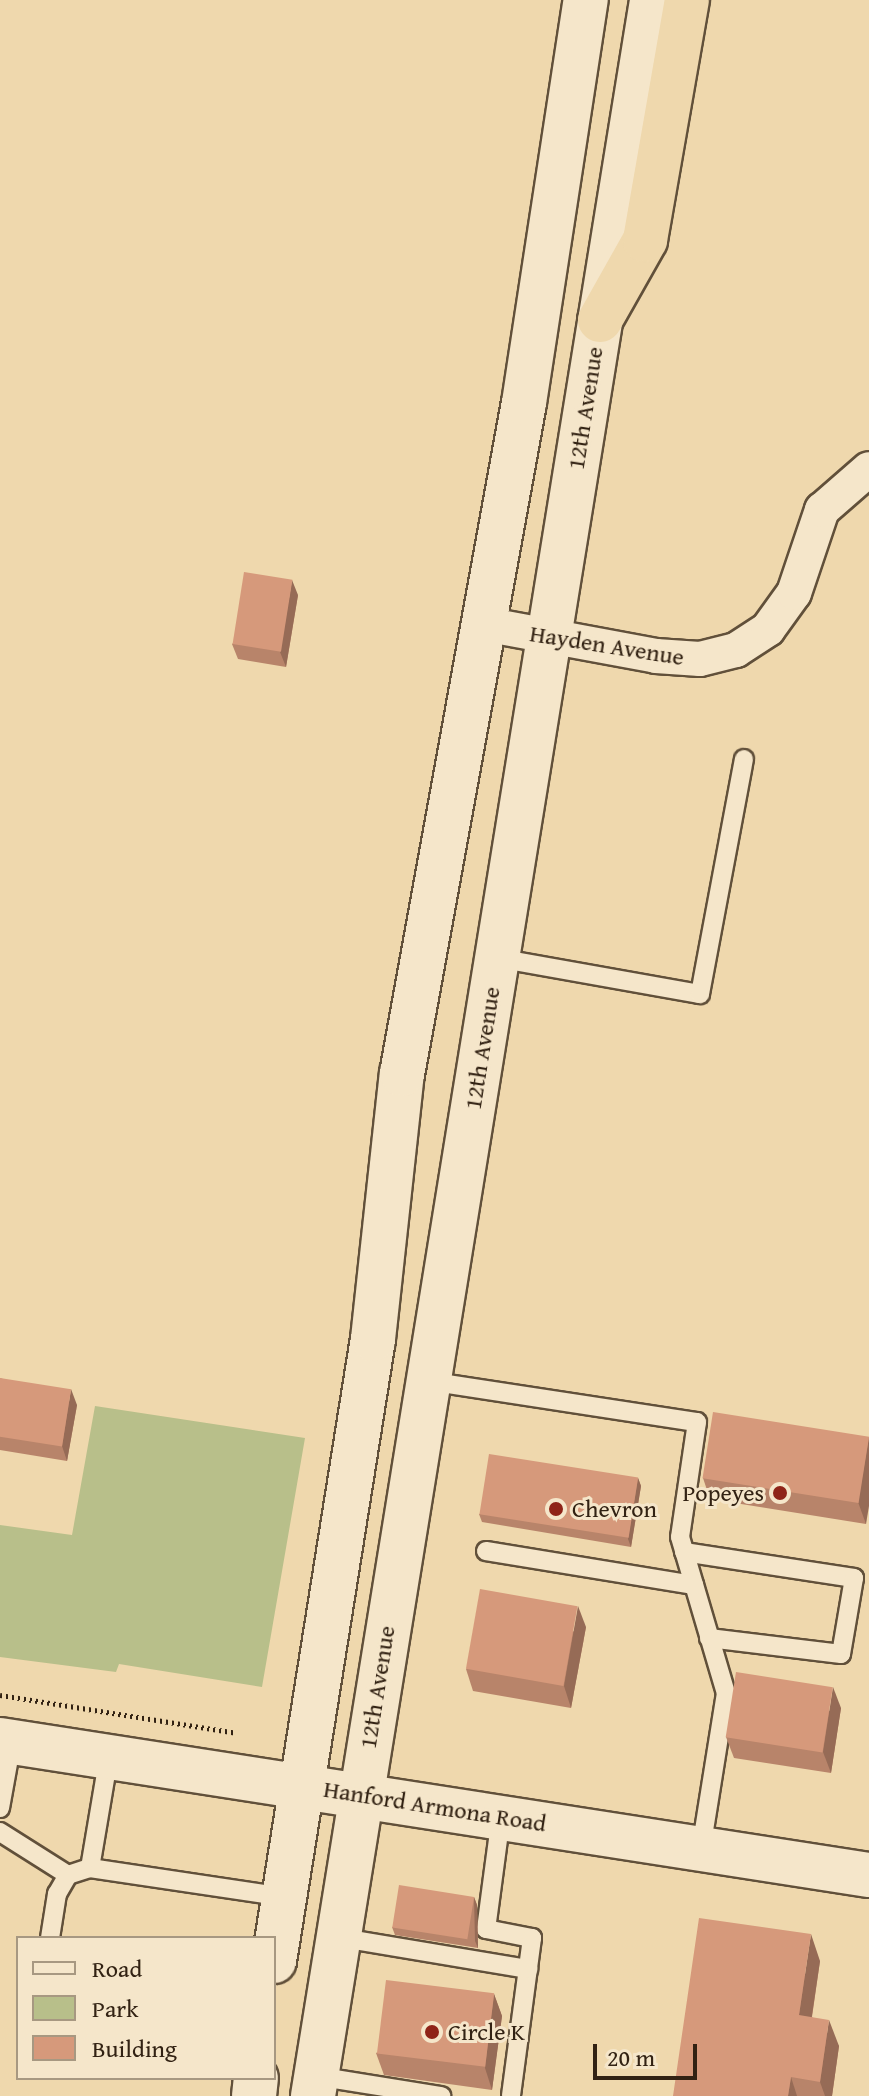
<!DOCTYPE html>
<style>
body{margin:0}
#map{position:relative;width:869px;height:2096px;overflow:hidden;background:#efd8ad;font-family:"Gentium Book Plus",serif}
div>[style]{position:absolute}
[style*='--x']{left:calc(var(--x)*1px);top:calc(var(--y)*1px);width:calc(var(--w)*1px);rotate:calc(var(--a)*1deg)}
.green>*{inset:0;background:#b8bf8a}
.path>*{height:5px;margin-top:-2.5px;transform-origin:0;background:repeating-linear-gradient(90deg,#322213 0 2px,transparent 0 6px)}
.roads{filter:drop-shadow(2px 0 #61503a) drop-shadow(-2px 0 #61503a) drop-shadow(0 2px #61503a) drop-shadow(0 -2px #61503a)}
.lane>*{height:18px;margin:-9px;padding:0 9px;transform-origin:9px;border-radius:9px;background:#f5e6ca}
.street>*{height:34px;margin:-17px;padding:0 17px;transform-origin:17px;border-radius:17px;background:#f5e6ca}
.secondary>*{height:44px;margin:-22px;padding:0 22px;transform-origin:22px;border-radius:22px;background:#f5e6ca}
.highway>*{height:44px;margin:-22px;padding:0 22px;transform-origin:22px;border-radius:22px;background:#efd8ad}
.wall>*{inset:0;background:#b8846a}
.shaded-wall>*{inset:0;background:#966b56}
.building>*{inset:0;background:#d6997b;transform-origin:0 0}
.dots>*{width:22px;height:22px;translate:-50% -50%;box-sizing:border-box;border:4px solid #f5e6ca;border-radius:50%}
span{translate:-50% -50%;white-space:nowrap;text-align:center;line-height:1.15;-webkit-text-stroke:6px #f5e6ca;paint-order:stroke}
.street-label{font-size:24px;color:#322213}
.poi-label{font-size:24px;color:#322213}
.right{translate:-100% -50%;text-align:right}
.left{translate:0 -50%;text-align:left}
.legend{position:absolute;left:16px;top:1936px;width:260px;height:144px;box-sizing:border-box;background:#f5e6ca;border:2px solid #a79881;margin:0;padding:10px 14px;list-style:none;font-size:24px;color:#322213}
.legend li{display:flex;align-items:center;gap:16px;height:40px}
.legend b{width:40px;border:2px solid #a79881}
.scale{position:absolute;left:593px;top:2044px;width:104px;height:36px;box-sizing:border-box;border:4px solid #322213;border-top:0;padding-left:10px;font-size:24px;line-height:28px;white-space:nowrap;color:#322213;-webkit-text-stroke:6px #f5e6ca;paint-order:stroke}
</style>
<div id="map">
<div class="green">
<div style="clip-path:polygon(95px 1406px,305px 1438px,262px 1687px,119px 1664px,116px 1672px,0 1657px,0 1525px,72px 1535px)"></div>
</div>
<div class="path">
<div style="--x:0;--y:1695;--w:239;--a:9.1"></div>
</div>
<div class="roads">
<div class="lane">
<div style="--x:497;--y:958;--w:206;--a:10.1"></div>
<div style="--x:700;--y:994;--w:239;--a:-79.4"></div>
<div style="--x:428;--y:1381;--w:272;--a:8.7"></div>
<div style="--x:697;--y:1422;--w:116;--a:98.4"></div>
<div style="--x:680;--y:1537;--w:163;--a:73.6"></div>
<div style="--x:726;--y:1693;--w:158;--a:99.1"></div>
<div style="--x:486;--y:1551;--w:211;--a:9.3"></div>
<div style="--x:684;--y:1552;--w:172;--a:8.7"></div>
<div style="--x:854;--y:1578;--w:77;--a:99.7"></div>
<div style="--x:841;--y:1654;--w:133;--a:-173.1"></div>
<div style="--x:0;--y:1808;--w:68;--a:-79.8"></div>
<div style="--x:501;--y:1817;--w:113;--a:97.6"></div>
<div style="--x:486;--y:1929;--w:47;--a:11.1"></div>
<div style="--x:532;--y:1938;--w:159;--a:97.6"></div>
<div style="--x:0;--y:1832;--w:80;--a:32.3"></div>
<div style="--x:90;--y:1868;--w:114;--a:-80.4"></div>
<div style="--x:337;--y:1937;--w:194;--a:9.5"></div>
<div style="--x:50;--y:1938;--w:45;--a:-81"></div>
<div style="--x:57;--y:1894;--w:22;--a:-60"></div>
<div style="--x:68;--y:1875;--w:23;--a:-18"></div>
<div style="--x:90;--y:1868;--w:196;--a:8.5"></div>
<div style="--x:316;--y:2076;--w:127;--a:9.1"></div>
</div>
<div class="street">
<div style="--x:484;--y:624;--w:175;--a:10.5"></div>
<div style="--x:656;--y:656;--w:44;--a:3.9"></div>
<div style="--x:700;--y:659;--w:37;--a:-14"></div>
<div style="--x:736;--y:650;--w:38;--a:-33"></div>
<div style="--x:768;--y:629;--w:44;--a:-54.2"></div>
<div style="--x:794;--y:593;--w:88;--a:-71.4"></div>
<div style="--x:822;--y:510;--w:62;--a:-41.1"></div>
</div>
<div class="secondary">
<div style="--x:0;--y:1740;--w:879;--a:8.83"></div>
<div style="--x:274;--y:1961;--w:630;--a:-80.96"></div>
<div style="--x:373;--y:1339;--w:267;--a:-83.8"></div>
<div style="--x:402;--y:1074;--w:682;--a:-79.7"></div>
<div style="--x:524;--y:403;--w:408;--a:-81.3"></div>
<div style="--x:254;--y:2096;--w:18;--a:-84"></div>
<div style="--x:313;--y:2096;--w:2123;--a:-80.81"></div>
</div>
<div class="highway">
<div style="--x:600;--y:320;--w:92;--a:-60.6"></div>
<div style="--x:645;--y:240;--w:244;--a:-80.1"></div>
</div>
</div>
<div class="wall">
<div style="clip-path:polygon(298px 595px,286px 667px,238px 659px,232px 644px)"></div>
<div style="clip-path:polygon(0 1378px,77px 1405px,67px 1461px,0 1450px)"></div>
<div style="clip-path:polygon(869px 1437px,866px 1524px,710px 1499px,703px 1478px)"></div>
<div style="clip-path:polygon(638px 1478px,641px 1486px,631px 1547px,482px 1522px,479px 1514px)"></div>
<div style="clip-path:polygon(586px 1627px,571px 1708px,473px 1691px,466px 1669px)"></div>
<div style="clip-path:polygon(841px 1708px,831px 1773px,734px 1758px,726px 1737px)"></div>
<div style="clip-path:polygon(474px 1897px,477px 1905px,478px 1948px,395px 1935px,392px 1927px)"></div>
<div style="clip-path:polygon(820px 1961px,812px 2017px,839px 2046px,832px 2096px,673px 2096px)"></div>
<div style="clip-path:polygon(494px 1994px,502px 2016px,492px 2090px,384px 2075px,376px 2053px)"></div>
</div>
<div class="shaded-wall">
<div style="clip-path:polygon(292px 580px,298px 595px,286px 667px,280px 652px)"></div>
<div style="clip-path:polygon(71px 1389px,77px 1405px,67px 1461px,62px 1446px)"></div>
<div style="clip-path:polygon(869px 1437px,869px 1506px,866px 1524px,858px 1502px)"></div>
<div style="clip-path:polygon(638px 1478px,641px 1486px,631px 1547px,628px 1539px)"></div>
<div style="clip-path:polygon(578px 1606px,586px 1627px,571px 1708px,564px 1686px)"></div>
<div style="clip-path:polygon(833px 1687px,841px 1708px,831px 1773px,823px 1752px)"></div>
<div style="clip-path:polygon(474px 1897px,477px 1905px,478px 1948px,475px 1941px)"></div>
<div style="clip-path:polygon(811px 1934px,820px 1961px,808px 2042px,799px 2015px)"></div>
<div style="clip-path:polygon(494px 1994px,502px 2016px,492px 2090px,485px 2068px)"></div>
<div style="clip-path:polygon(829px 2020px,839px 2046px,832px 2096px,825px 2096px,820px 2082px)"></div>
<div style="clip-path:polygon(791px 2077px,797px 2096px,788px 2096px)"></div>
</div>
<div class="building">
<div style="left:244px;top:572px;width:49px;height:73px;rotate:9deg"></div>
<div style="left:0;top:1378px;width:72px;height:58px;rotate:9deg"></div>
<div style="left:713px;top:1412px;width:158px;height:67px;rotate:9deg"></div>
<div style="left:489px;top:1454px;width:151px;height:61px;rotate:9deg"></div>
<div style="left:480px;top:1589px;width:99px;height:81px;rotate:10deg"></div>
<div style="left:736px;top:1672px;width:98px;height:66px;rotate:9deg"></div>
<div style="left:399px;top:1885px;width:76px;height:43px;rotate:9deg"></div>
<div style="clip-path:polygon(699px 1918px,811px 1934px,799px 2015px,829px 2020px,820px 2082px,791px 2077px,788px 2096px,673px 2096px)"></div>
<div style="left:386px;top:1980px;width:109px;height:74px;rotate:7deg"></div>
</div>
<div class="dots">
<div style="left:780px;top:1493px;background:#8f2418"></div>
<div style="left:556px;top:1509px;background:#8f2418"></div>
<div style="left:432px;top:2032px;background:#8f2418"></div>
</div>
<div class="street-label">
<span style="left:585px;top:408px;rotate:-81deg">12th Avenue</span>
<span style="left:607px;top:645px;rotate:9deg">Hayden Avenue</span>
<span style="left:482px;top:1048px;rotate:-81deg">12th Avenue</span>
<span style="left:377px;top:1687px;rotate:-81deg">12th Avenue</span>
<span style="left:435px;top:1806px;rotate:9deg">Hanford Armona Road</span>
</div>
<div class="poi-label">
<span class="right" style="left:764px;top:1493px">Popeyes</span>
<span class="left" style="left:572px;top:1509px">Chevron</span>
<span class="left" style="left:448px;top:2032px">Circle K</span>
</div>
<ul class="legend">
<li><b style="height:10px;background:#f5e6ca"></b>Road</li>
<li><b style="height:22px;background:#b8bf8a"></b>Park</li>
<li><b style="height:22px;background:#d6997b"></b>Building</li>
</ul>
<div class="scale">20 m</div>
</div>
